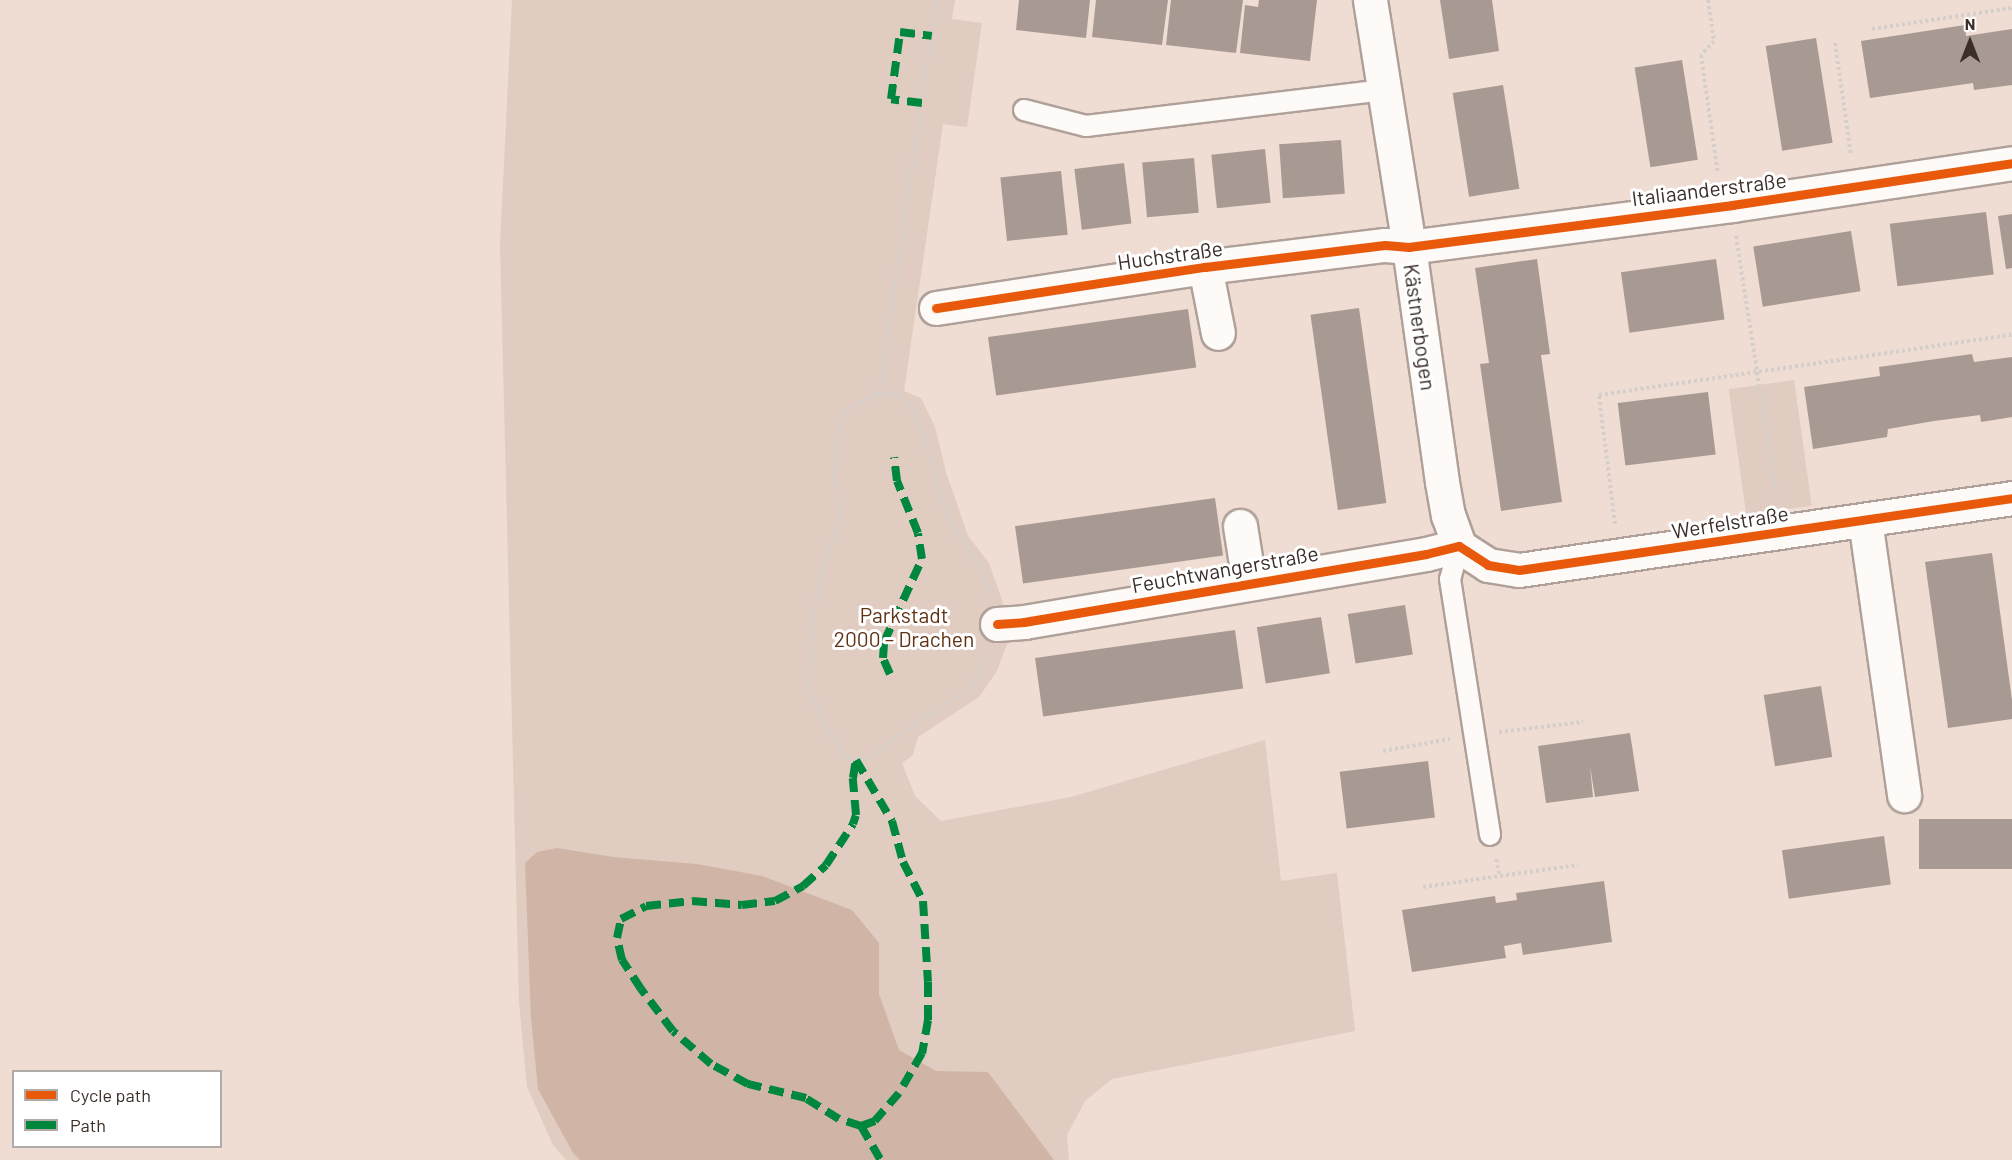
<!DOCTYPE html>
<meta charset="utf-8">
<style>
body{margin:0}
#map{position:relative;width:2012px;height:1160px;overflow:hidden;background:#efdcd2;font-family:Barlow,sans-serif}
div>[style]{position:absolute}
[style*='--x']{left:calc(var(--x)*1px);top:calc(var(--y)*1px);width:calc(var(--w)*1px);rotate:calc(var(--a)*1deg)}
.green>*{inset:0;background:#e0ccc0;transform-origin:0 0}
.forest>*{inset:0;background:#d0b5a6}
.building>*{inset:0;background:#a89a92;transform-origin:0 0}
.path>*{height:4px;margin-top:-2px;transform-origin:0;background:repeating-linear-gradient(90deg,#d5cfcc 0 3px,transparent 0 6px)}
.roads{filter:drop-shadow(2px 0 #afa199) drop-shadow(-2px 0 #afa199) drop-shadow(0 2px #afa199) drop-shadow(0 -2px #afa199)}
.lane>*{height:20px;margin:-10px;padding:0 10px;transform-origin:10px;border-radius:10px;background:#fdfaf8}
.street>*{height:33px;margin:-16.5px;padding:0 16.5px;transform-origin:16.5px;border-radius:16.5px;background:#fdfaf8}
.quiet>*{height:8px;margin-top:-4px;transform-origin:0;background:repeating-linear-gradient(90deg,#00873e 0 15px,transparent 0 23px)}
.cycleway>*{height:9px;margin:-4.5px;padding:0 4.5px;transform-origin:4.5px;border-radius:4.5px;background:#e8590c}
span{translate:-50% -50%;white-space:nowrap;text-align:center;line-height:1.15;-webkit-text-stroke:6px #fff;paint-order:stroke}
.street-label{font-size:21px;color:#3b2e27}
.park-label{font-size:21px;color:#5e3112}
.legend{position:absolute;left:12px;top:1070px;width:210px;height:78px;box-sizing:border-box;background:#fff;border:2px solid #b1aba9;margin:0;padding:8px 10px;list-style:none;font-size:18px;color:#3b2e27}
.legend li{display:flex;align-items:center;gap:12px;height:30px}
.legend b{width:30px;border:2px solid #b1aba9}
.north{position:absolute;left:1940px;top:12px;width:60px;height:60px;-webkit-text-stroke:4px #fff;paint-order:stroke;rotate:0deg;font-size:16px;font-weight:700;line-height:24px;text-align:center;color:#3b2e27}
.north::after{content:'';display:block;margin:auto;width:21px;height:27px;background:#3b2e27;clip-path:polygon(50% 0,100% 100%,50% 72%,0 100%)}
</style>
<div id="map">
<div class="green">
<div style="clip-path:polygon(512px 0,955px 0,952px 19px,982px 23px,967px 127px,943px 124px,904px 391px,921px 398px,935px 427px,946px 472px,968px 536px,989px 563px,1002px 600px,1008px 641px,997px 671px,979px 697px,918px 737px,913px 755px,902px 763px,915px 796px,941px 821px,1071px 797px,1265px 740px,1281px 881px,1337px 873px,1355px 1031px,1112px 1079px,1085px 1101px,1067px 1135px,1069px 1160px,566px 1160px,553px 1145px,527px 1087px,519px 1002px,500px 245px)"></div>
<div style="left:1794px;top:380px;width:127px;height:66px;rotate:82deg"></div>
</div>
<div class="forest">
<div style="clip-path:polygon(557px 848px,613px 857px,697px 864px,762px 876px,852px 910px,879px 943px,879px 994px,899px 1050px,936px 1071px,988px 1072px,1054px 1160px,580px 1160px,573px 1153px,538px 1089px,531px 1018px,525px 863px,537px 852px)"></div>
</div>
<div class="building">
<div style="clip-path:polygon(1019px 0,1090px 0,1086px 38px,1016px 30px)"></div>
<div style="clip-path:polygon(1096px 0,1168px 0,1162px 45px,1092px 37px)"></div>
<div style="clip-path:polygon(1171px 0,1243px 0,1236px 53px,1166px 45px)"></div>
<div style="clip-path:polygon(1259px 0,1317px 0,1310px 61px,1240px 53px,1245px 5px,1258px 7px)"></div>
<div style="clip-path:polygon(1440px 0,1492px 0,1499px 51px,1449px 59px)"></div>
<div style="clip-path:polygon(1965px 25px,1966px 36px,2012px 29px,2012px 85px,1974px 90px,1973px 83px,1870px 98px,1861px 41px)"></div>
<div style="left:1816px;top:38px;width:106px;height:51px;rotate:81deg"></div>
<div style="left:1682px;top:60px;width:101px;height:48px;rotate:81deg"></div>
<div style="left:1503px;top:85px;width:105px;height:51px;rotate:81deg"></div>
<div style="left:1341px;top:140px;width:54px;height:62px;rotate:86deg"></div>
<div style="left:1265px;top:149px;width:54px;height:54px;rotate:84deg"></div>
<div style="left:1194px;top:158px;width:55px;height:52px;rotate:85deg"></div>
<div style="left:1124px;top:163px;width:61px;height:50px;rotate:83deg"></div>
<div style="left:1061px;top:171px;width:64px;height:61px;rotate:84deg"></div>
<div style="left:1986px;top:212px;width:63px;height:97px;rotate:83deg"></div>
<div style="clip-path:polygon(2012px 214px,2012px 268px,2006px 269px,1998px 216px)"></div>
<div style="left:1851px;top:231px;width:61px;height:99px;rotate:81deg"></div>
<div style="clip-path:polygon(1537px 259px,1550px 354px,1541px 355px,1562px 502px,1501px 511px,1480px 364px,1489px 363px,1475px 268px)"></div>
<div style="left:1716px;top:259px;width:61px;height:96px;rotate:82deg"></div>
<div style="left:1359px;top:308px;width:197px;height:49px;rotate:82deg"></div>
<div style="left:1188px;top:309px;width:59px;height:202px;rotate:82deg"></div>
<div style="clip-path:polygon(1972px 354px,1974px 362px,2012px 357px,2012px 417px,1981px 422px,1980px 415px,1934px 421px,1888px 429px,1887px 437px,1813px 449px,1804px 387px,1880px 376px,1879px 367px)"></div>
<div style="left:1708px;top:392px;width:63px;height:91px;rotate:83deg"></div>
<div style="left:1215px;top:498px;width:58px;height:202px;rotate:82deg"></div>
<div style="clip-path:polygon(1992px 553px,2012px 700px,2012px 719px,1948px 728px,1925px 562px)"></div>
<div style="left:1405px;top:605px;width:50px;height:58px;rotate:81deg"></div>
<div style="left:1321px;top:617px;width:57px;height:65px;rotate:81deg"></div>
<div style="left:1235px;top:630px;width:59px;height:202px;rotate:82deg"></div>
<div style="left:1821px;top:686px;width:72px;height:58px;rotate:81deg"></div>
<div style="clip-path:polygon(1630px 733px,1639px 791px,1595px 797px,1590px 766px,1593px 797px,1546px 803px,1538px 746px)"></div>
<div style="left:1428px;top:761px;width:57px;height:89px;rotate:83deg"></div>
<div style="left:2012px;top:819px;width:50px;height:93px;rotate:90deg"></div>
<div style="left:1884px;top:836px;width:49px;height:103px;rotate:82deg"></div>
<div style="clip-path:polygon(1604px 881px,1612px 942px,1523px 955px,1521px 943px,1504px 946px,1506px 958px,1412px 972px,1402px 910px,1495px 896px,1496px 903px,1517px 900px,1516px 893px)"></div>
</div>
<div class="path">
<div style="--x:936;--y:0;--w:398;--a:98.2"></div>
<div style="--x:879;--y:394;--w:22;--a:156"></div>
<div style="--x:859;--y:403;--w:17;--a:144"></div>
<div style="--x:845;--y:413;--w:22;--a:108"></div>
<div style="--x:838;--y:434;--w:45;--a:95.1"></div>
<div style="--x:834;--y:479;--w:39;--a:80"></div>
<div style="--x:841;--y:517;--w:59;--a:109.7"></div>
<div style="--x:821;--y:573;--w:53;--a:99.8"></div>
<div style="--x:812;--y:625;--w:60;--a:91.9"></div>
<div style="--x:810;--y:685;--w:30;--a:73"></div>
<div style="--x:819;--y:714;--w:47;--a:59"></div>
<div style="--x:843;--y:754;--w:14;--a:25"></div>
<div style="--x:856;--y:760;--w:12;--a:-9"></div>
<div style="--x:868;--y:758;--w:55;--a:-36.9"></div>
<div style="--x:912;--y:725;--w:68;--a:-31.8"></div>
<div style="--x:970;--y:689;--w:38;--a:-62"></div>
<div style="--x:1708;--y:0;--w:41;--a:81.7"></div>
<div style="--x:1714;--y:41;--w:19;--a:133"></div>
<div style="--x:1701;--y:55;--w:120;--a:81.9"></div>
<div style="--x:1872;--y:29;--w:142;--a:-8.5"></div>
<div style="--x:1835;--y:43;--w:114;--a:81.9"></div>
<div style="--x:1736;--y:236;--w:268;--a:81.2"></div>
<div style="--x:879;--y:394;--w:16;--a:4"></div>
<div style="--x:895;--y:395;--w:17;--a:28"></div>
<div style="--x:910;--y:403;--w:33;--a:67"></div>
<div style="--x:923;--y:433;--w:85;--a:73.7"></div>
<div style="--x:947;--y:515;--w:75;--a:58.6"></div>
<div style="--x:986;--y:579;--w:15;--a:74"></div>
<div style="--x:1615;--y:524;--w:130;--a:-97.1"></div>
<div style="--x:1599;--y:395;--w:417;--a:-8.3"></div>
<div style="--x:1499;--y:732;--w:85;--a:-6.8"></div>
<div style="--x:1383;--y:751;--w:68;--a:-10.2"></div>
<div style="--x:1496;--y:859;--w:17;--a:77"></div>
<div style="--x:1423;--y:887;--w:157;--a:-8.1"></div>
</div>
<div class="roads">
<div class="lane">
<div style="--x:1024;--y:110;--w:64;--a:14.5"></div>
<div style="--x:1086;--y:126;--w:300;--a:-6.9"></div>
<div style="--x:1459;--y:546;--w:34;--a:105"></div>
<div style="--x:1450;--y:579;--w:259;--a:81.1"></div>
</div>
<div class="street">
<div style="--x:1370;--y:0;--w:250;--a:81"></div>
<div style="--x:1409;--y:247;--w:237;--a:82"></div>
<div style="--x:1442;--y:482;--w:34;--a:80"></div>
<div style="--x:1448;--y:515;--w:33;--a:70"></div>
<div style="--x:1205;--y:267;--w:67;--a:78.9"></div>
<div style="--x:936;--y:308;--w:272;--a:-8.7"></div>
<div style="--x:1205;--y:267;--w:181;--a:-7"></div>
<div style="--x:1385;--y:245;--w:24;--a:5"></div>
<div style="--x:1409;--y:247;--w:326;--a:-7.4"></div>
<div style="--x:1732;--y:205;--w:283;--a:-8.5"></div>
<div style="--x:1865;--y:520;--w:278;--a:81.9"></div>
<div style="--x:1240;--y:526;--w:58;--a:81"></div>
<div style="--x:1459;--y:546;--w:35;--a:33"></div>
<div style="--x:1488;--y:565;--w:31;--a:9"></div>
<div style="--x:1519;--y:570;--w:498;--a:-8.3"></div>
<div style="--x:997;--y:624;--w:27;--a:-4"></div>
<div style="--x:1024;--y:622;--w:408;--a:-9.6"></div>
<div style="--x:1426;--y:554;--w:34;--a:-14"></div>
</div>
</div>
<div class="quiet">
<div style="--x:922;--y:103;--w:31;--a:-173"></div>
<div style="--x:891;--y:99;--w:68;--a:-82.3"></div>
<div style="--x:900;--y:32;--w:32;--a:7"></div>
<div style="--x:890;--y:674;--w:17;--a:-114"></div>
<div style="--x:883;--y:658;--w:16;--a:-86"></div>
<div style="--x:884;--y:642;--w:91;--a:-65.4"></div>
<div style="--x:922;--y:559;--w:26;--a:-99"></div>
<div style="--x:918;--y:533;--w:56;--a:-112"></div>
<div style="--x:897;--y:481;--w:24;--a:-97"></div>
<div style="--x:856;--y:760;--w:71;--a:59.5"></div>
<div style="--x:892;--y:821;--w:42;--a:75"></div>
<div style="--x:903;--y:862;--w:44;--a:62.9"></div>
<div style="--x:923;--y:901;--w:81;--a:86.5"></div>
<div style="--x:928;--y:982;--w:38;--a:90"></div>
<div style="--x:928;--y:1020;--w:34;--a:100"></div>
<div style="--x:922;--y:1053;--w:46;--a:119.9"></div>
<div style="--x:899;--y:1093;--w:37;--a:131"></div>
<div style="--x:875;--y:1121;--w:15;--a:160"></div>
<div style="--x:861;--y:1126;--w:23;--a:-162"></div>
<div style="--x:839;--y:1119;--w:39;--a:-148"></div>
<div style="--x:806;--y:1098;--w:60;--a:-166.4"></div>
<div style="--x:748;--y:1084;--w:42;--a:-151.6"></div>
<div style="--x:711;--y:1064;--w:50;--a:-139"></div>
<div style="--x:673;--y:1031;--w:53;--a:-127.3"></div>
<div style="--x:641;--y:989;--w:35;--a:-123"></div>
<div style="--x:622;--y:960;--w:23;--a:-103"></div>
<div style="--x:617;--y:938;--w:19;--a:-78"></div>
<div style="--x:621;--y:919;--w:28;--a:-27"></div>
<div style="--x:646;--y:906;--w:46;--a:-6.2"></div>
<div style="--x:692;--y:901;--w:50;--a:4.6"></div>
<div style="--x:742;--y:905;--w:33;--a:-7"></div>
<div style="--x:775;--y:901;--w:32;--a:-28"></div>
<div style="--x:803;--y:886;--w:31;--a:-42"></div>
<div style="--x:826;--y:865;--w:49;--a:-56.6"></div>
<div style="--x:853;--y:824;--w:9;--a:-72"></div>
<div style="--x:856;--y:815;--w:37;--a:-95"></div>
<div style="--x:853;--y:778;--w:18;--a:-81"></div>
<div style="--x:861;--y:1126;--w:39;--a:60"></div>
</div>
<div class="cycleway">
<div style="--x:936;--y:308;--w:272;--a:-8.7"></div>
<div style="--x:1205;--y:267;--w:181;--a:-7"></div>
<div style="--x:1385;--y:245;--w:24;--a:5"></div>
<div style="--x:1409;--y:247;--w:326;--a:-7.4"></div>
<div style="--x:1732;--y:205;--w:283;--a:-8.5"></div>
<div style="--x:997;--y:624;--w:27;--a:-4"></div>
<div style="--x:1024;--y:622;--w:408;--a:-9.6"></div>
<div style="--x:1426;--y:554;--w:34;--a:-14"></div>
<div style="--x:1459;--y:546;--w:35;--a:33"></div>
<div style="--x:1488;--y:565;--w:31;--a:9"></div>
<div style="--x:1519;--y:570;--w:498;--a:-8.3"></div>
</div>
<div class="street-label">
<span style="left:1709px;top:189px;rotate:-7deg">Italiaanderstraße</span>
<span style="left:1170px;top:255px;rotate:-8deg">Huchstraße</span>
<span style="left:1420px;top:327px;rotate:82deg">Kästnerbogen</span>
<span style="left:1730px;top:522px;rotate:-9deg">Werfelstraße</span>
<span style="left:1225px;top:569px;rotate:-10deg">Feuchtwangerstraße</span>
</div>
<div class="park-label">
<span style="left:904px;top:627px">Parkstadt<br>2000 – Drachen</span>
</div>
<ul class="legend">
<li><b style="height:8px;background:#e8590c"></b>Cycle path</li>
<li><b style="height:8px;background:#00873e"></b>Path</li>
</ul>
<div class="north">N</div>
</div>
